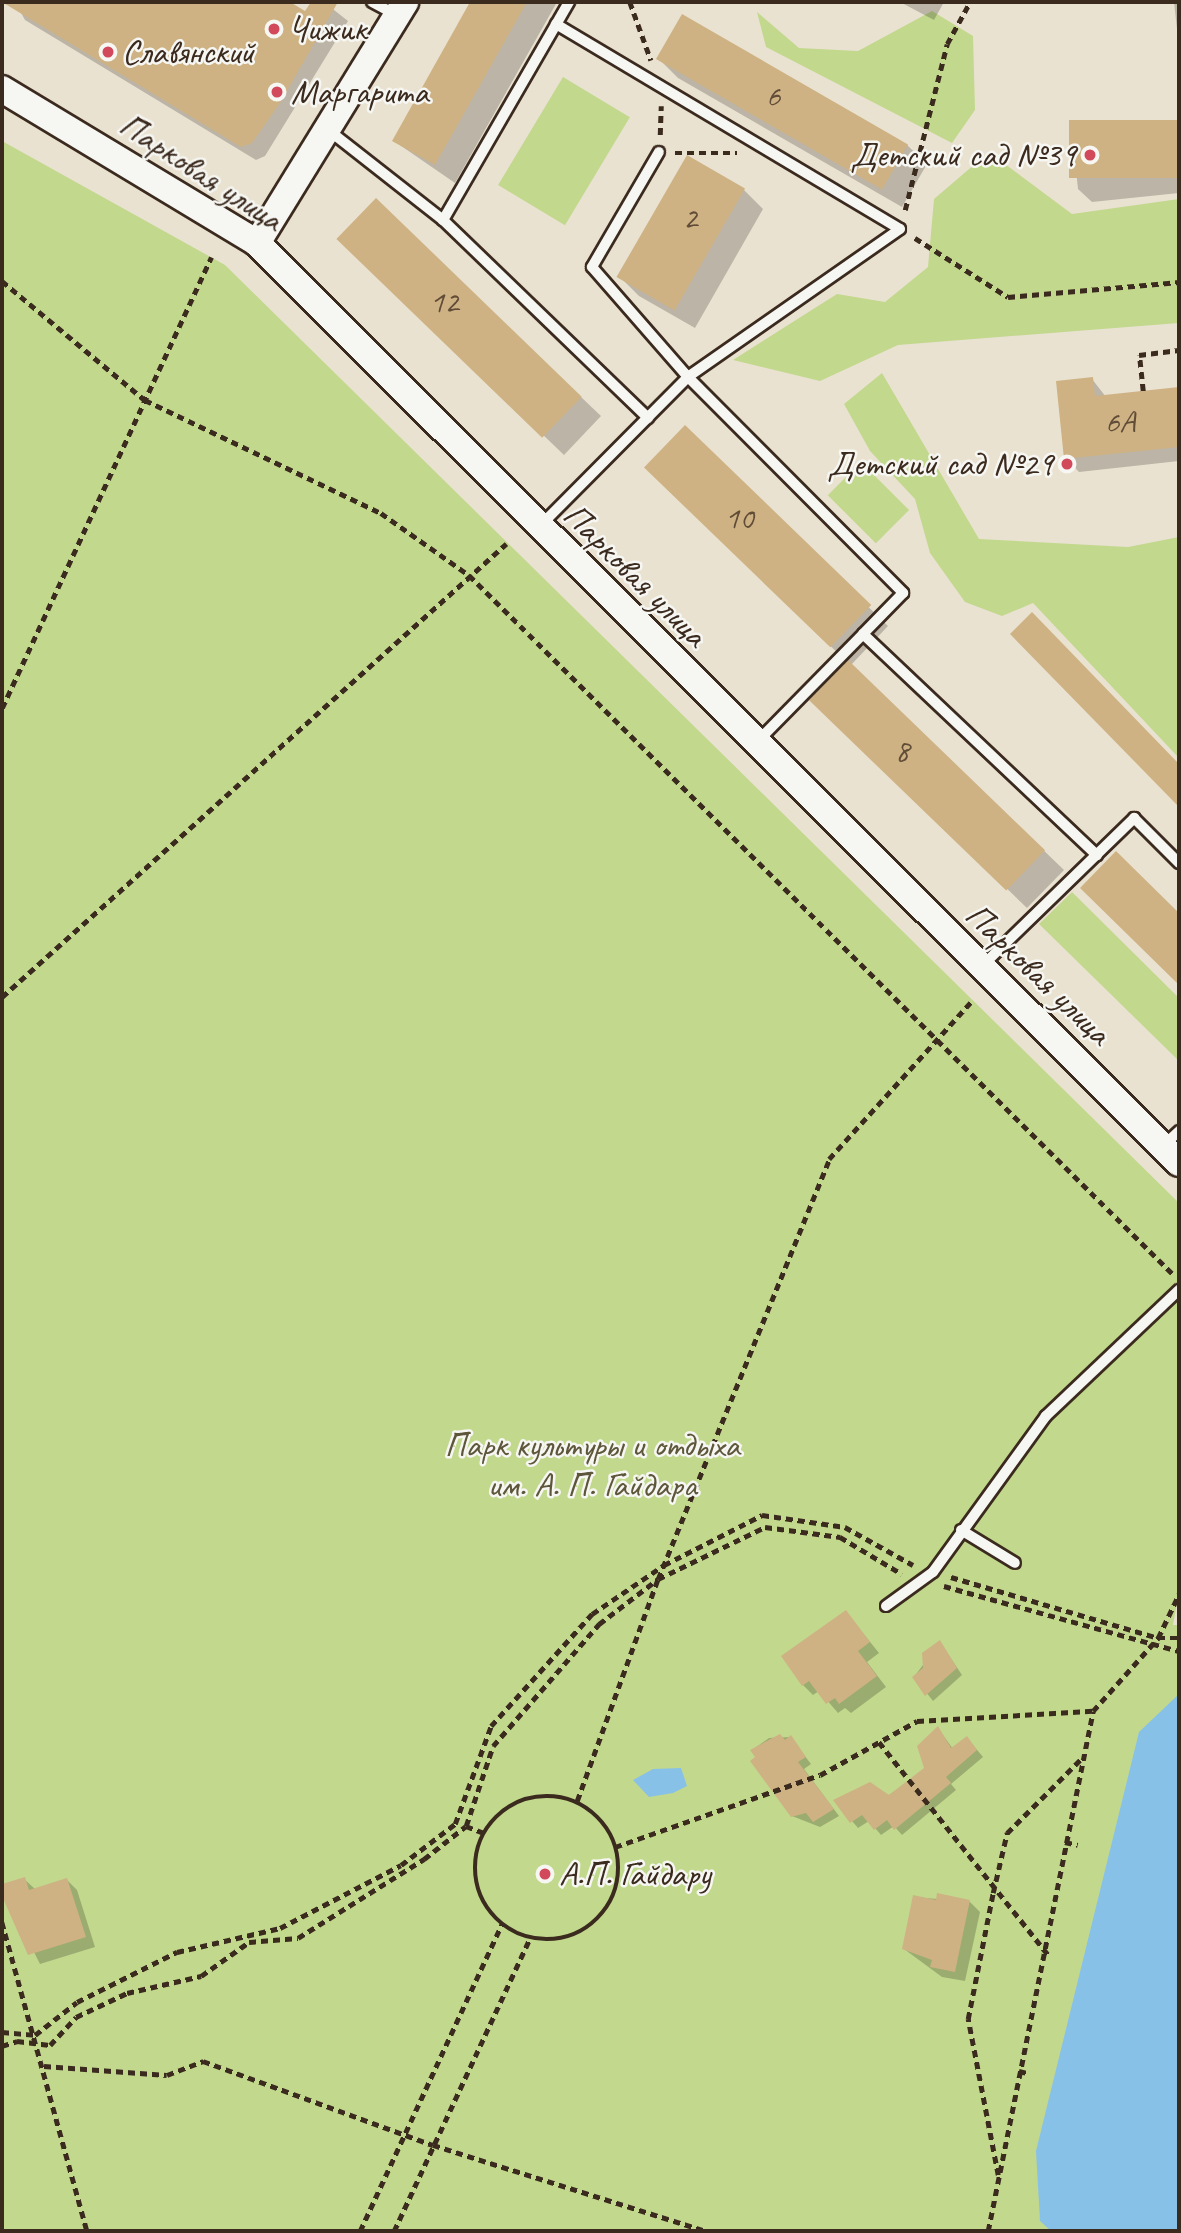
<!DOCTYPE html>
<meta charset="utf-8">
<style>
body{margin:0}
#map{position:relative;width:1181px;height:2233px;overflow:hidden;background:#eae2d1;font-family:Caveat,sans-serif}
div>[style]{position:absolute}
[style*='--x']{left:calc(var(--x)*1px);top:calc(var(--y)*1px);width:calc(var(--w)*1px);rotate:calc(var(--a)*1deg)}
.green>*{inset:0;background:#c2d88d;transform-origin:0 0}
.water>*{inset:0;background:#88c1e7}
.shadow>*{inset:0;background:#0003}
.building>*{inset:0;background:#ceb283;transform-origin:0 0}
.path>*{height:4.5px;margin-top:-2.25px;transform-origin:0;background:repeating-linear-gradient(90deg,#3b2a1e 0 7px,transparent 0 12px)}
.path>.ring{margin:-2.25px;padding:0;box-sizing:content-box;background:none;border:4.5px solid #3b2a1e;border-radius:50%}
.roads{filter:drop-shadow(2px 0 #3b2a1e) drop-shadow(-2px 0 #3b2a1e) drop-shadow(0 2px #3b2a1e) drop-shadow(0 -2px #3b2a1e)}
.service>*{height:10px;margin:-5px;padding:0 5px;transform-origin:5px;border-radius:5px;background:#f6f6f2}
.tertiary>*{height:26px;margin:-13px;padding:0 13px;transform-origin:13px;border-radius:13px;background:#f6f6f2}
.dots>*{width:19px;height:19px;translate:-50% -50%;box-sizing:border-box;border:4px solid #f6f6f2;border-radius:50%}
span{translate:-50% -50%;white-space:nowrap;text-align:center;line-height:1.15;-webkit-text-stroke:5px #f6f6f2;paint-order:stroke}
.number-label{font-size:32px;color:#604c37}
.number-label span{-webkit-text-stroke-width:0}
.poi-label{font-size:35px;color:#3b2a1e}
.left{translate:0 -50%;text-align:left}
.right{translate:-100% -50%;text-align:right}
.street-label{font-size:35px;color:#3b2a1e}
.park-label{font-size:35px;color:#5d563a}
.frame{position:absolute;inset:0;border:4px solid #3b2a1e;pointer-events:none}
</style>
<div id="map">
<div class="green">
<div style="clip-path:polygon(932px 11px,973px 36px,975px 110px,952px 143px,766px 47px,757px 12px,799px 48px,858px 51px)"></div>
<div style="left:563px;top:77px;width:78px;height:126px;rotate:31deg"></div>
<div style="clip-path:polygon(2px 141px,225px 265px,1179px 1203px,1179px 1592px,1173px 1625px,1179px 1625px,1179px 2231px,2px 2231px)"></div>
<div style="clip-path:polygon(989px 152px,1072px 214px,1179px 199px,1179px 323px,898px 345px,820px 381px,733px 360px,837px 294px,885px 302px,928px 267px,934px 199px)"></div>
<div style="clip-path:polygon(882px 373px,979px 539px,1128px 547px,1179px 537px,1179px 758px,1033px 603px,1002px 616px,965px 602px,930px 553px,915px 499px,870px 451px,844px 404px)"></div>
<div style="left:861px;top:462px;width:68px;height:47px;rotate:45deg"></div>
<div style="clip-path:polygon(1072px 892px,1179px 998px,1179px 1061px,1039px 924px)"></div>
</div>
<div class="water">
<div style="clip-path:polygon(1179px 1694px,1179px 2231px,1051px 2231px,1040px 2221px,1036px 2151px,1139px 1732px)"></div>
<div style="clip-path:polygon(681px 1768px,687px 1786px,673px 1793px,649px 1797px,633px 1780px,653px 1769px)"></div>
</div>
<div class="shadow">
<div style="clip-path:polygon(15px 2px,286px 2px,306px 13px,313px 2px,324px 2px,348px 21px,265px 156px,256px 160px,25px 20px)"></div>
<div style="clip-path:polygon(472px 2px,557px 2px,455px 183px,394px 141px)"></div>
<div style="clip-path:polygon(900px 2px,944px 2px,934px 20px)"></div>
<div style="clip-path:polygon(1174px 2px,1179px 2px,1179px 47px)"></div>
<div style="clip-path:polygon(659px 59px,907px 145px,927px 164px,902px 207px,678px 78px)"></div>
<div style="clip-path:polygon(1179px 121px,1179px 193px,1092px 202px,1078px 189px,1072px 133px)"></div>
<div style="clip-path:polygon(744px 190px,763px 209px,695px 328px,639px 296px,620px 277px)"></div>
<div style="clip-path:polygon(359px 258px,581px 397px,601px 416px,564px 455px)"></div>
<div style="clip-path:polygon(1092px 379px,1106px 397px,1179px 389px,1179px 461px,1079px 472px,1066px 458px)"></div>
<div style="clip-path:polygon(685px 428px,888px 626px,851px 665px,1064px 870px,1027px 908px,830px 719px,848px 663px,666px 486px)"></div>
<div style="clip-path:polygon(846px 1612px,879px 1653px,867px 1662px,886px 1687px,851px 1713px,845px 1708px,838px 1713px,819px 1691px,813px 1695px,803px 1685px)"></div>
<div style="clip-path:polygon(940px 1642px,962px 1675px,933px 1701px,914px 1677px)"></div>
<div style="clip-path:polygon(938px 1728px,953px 1749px,973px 1745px,983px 1757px,951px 1784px,956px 1790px,902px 1835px,894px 1826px,881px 1835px,869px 1821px,858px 1828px,852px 1821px,926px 1769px)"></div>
<div style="clip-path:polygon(790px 1737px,811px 1764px,804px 1769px,839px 1816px,820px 1827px,792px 1816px,752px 1750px,769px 1738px)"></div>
<div style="clip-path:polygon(24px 1879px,35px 1889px,67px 1880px,77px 1890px,95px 1947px,40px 1964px,2px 1889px)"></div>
<div style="clip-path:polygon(915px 1897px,970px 1902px,980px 1912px,965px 1981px,942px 1977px,904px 1949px)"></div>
</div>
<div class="building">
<div style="clip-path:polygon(2px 2px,290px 2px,305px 11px,311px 2px,338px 2px,280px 103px,252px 143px,241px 147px)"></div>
<div style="clip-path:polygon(470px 2px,527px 2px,435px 165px,392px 141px)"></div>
<div style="left:682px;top:14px;width:261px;height:52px;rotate:30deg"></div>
<div style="left:1179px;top:120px;width:58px;height:110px;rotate:90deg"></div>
<div style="left:687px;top:155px;width:67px;height:141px;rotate:30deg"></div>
<div style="left:376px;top:198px;width:286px;height:57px;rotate:44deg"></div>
<div style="clip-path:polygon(1093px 377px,1095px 396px,1179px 387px,1179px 447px,1064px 459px,1056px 381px)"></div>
<div style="left:685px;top:425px;width:259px;height:59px;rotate:44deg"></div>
<div style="clip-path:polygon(1032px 612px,1179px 764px,1179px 807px,1010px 634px)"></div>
<div style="left:848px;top:660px;width:274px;height:56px;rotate:44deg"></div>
<div style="clip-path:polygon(1116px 851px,1179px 913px,1179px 985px,1080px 888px)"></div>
<div style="clip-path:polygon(846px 1610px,870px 1642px,858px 1651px,877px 1676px,839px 1704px,835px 1698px,826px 1704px,809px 1681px,802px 1686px,781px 1656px)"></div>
<div style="clip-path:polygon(940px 1640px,957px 1668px,925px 1696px,912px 1677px,923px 1668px,922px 1653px)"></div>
<div style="clip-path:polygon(938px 1726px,951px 1748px,967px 1736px,977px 1750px,946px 1777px,951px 1783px,894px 1830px,887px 1820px,874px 1830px,862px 1815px,850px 1823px,833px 1800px,870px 1782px,889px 1795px,924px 1768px,917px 1746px)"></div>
<div style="clip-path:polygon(780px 1734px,785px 1740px,791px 1735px,806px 1757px,798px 1762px,834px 1809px,813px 1822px,806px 1813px,791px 1817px,750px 1761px,755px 1757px,750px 1750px)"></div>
<div style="clip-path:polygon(25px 1877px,29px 1890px,67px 1878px,86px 1937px,28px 1955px,2px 1896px,2px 1884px)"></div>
<div style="clip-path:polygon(937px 1893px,970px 1900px,955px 1972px,930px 1967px,932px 1960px,902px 1949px,913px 1895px,936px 1900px)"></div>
</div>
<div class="path">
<div style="--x:630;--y:2;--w:62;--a:70.1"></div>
<div style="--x:660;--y:135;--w:29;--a:-88"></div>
<div style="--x:675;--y:153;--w:62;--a:0"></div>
<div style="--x:905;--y:210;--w:171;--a:-75.8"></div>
<div style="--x:947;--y:44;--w:48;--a:-61.3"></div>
<div style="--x:915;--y:238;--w:110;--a:32.4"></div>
<div style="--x:1008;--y:297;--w:172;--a:-5"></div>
<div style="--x:2;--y:281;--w:186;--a:39.8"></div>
<div style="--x:145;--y:400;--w:262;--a:25.6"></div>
<div style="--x:381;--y:513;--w:108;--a:35.2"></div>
<div style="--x:469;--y:575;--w:991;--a:44.8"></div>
<div style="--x:1143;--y:391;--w:36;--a:-96"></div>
<div style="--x:1139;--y:355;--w:40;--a:-7.1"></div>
<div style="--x:2;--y:708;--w:497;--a:-65.1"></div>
<div style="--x:2;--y:997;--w:678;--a:-41.95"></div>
<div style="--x:951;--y:1577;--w:216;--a:16.4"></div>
<div style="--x:1158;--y:1638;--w:21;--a:0"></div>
<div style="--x:944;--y:1586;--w:244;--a:15.5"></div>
<div style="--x:879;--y:1742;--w:275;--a:51.5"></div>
<div class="ring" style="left:475px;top:1796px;width:139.5px;height:139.5px"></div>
<div style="--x:577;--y:1801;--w:236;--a:-70"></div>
<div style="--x:658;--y:1579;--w:453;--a:-67.8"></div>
<div style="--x:829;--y:1159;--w:212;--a:-47.9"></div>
<div style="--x:466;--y:1826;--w:19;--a:21"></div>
<div style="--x:1065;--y:1842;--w:13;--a:13"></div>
<div style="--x:615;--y:1847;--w:217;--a:-19.4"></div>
<div style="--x:820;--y:1775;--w:111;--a:-29.1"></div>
<div style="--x:917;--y:1721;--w:176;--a:-3.3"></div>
<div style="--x:2;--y:1922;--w:320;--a:74.6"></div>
<div style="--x:2;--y:2032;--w:33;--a:5"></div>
<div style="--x:35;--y:2035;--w:53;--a:-38.2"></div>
<div style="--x:77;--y:2002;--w:112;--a:-26.6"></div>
<div style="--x:177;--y:1952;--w:106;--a:-13.1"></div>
<div style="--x:280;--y:1928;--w:136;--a:-27.5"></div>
<div style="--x:401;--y:1865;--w:68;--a:-37.2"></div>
<div style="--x:455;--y:1824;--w:104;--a:-69.8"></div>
<div style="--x:491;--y:1726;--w:151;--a:-48"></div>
<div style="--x:592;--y:1614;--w:87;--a:-34.2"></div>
<div style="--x:664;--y:1565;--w:110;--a:-27"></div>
<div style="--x:762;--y:1515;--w:84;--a:8.2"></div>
<div style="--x:845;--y:1527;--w:78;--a:29.2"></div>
<div style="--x:2;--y:2046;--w:16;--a:-18"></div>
<div style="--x:17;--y:2041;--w:33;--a:7"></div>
<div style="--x:50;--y:2045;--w:38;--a:-47"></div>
<div style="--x:76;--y:2017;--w:56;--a:-25.2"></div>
<div style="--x:127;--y:1993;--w:76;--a:-12.9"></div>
<div style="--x:201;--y:1976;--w:59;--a:-35.3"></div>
<div style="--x:249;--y:1942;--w:49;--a:-4.7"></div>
<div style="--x:298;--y:1938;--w:149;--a:-32.1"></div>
<div style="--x:424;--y:1859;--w:53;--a:-38.2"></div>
<div style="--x:466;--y:1826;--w:84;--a:-71.4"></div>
<div style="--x:493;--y:1746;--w:162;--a:-49"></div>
<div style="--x:599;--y:1624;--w:74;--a:-37.3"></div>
<div style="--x:658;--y:1579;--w:119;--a:-25.9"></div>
<div style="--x:765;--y:1527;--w:76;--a:7.6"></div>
<div style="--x:840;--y:1537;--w:72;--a:30.8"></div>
<div style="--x:44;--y:2066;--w:123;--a:4.2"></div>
<div style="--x:167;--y:2075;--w:39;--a:-21"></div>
<div style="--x:203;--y:2061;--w:245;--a:20.1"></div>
<div style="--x:433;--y:2145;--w:285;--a:17.5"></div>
<div style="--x:1019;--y:2071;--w:8;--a:14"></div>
<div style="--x:998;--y:2175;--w:159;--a:-100.9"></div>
<div style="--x:968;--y:2019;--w:128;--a:-78.8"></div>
<div style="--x:993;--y:1893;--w:62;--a:-76.9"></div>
<div style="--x:1007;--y:1833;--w:109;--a:-45"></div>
<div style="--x:360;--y:2231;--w:338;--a:-65.2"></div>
<div style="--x:394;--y:2231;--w:323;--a:-65.1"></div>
<div style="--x:988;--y:2231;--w:530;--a:-78.58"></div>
<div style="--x:1093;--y:1711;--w:98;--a:-48.3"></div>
<div style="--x:1158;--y:1638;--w:49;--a:-64.5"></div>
</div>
<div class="roads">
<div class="service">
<div style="--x:372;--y:2;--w:27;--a:28"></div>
<div style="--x:569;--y:2;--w:252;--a:120"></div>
<div style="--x:443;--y:220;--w:285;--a:44"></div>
<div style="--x:556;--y:24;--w:400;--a:30.8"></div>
<div style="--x:900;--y:229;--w:259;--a:145.1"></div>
<div style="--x:688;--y:377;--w:146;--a:-131.1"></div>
<div style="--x:592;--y:267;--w:133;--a:-59.8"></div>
<div style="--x:327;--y:129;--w:147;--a:38.1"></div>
<div style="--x:540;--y:526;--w:210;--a:-45.2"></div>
<div style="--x:688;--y:377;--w:305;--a:45.1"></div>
<div style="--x:903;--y:593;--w:57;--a:134.3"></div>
<div style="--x:863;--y:634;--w:322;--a:43.4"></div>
<div style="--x:757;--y:742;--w:151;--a:-45.5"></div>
<div style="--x:981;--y:967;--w:214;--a:-44.2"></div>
<div style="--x:1134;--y:818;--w:64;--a:45"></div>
<div style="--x:1163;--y:1146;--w:22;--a:-43"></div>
<div style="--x:961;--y:1530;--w:63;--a:31.4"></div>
<div style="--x:886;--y:1606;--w:58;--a:-35.9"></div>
<div style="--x:933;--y:1572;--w:193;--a:-54.1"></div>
<div style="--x:1046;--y:1416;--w:183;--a:-43.5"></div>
</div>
<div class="tertiary">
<div style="--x:2;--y:89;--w:298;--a:31.1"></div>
<div style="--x:257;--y:243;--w:1302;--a:44.94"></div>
<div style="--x:257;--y:243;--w:283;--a:-58.4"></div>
</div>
</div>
<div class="dots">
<div style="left:274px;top:29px;background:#d1495b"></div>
<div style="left:108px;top:52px;background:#d1495b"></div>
<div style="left:277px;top:92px;background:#d1495b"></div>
<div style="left:1090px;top:155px;background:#d1495b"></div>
<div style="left:1067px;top:464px;background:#d1495b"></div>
<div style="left:545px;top:1874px;background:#d1495b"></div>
</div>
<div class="number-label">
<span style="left:773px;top:96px">6</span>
<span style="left:690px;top:218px">2</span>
<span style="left:444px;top:302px">12</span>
<span style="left:1120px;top:422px">6А</span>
<span style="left:739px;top:518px">10</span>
<span style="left:902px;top:751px">8</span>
</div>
<div class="poi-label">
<span class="left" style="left:288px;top:29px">Чижик</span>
<span class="left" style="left:122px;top:52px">Славянский</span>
<span class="left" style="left:291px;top:92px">Маргарита</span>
<span class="right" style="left:1076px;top:155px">Детский сад №39</span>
<span class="right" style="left:1053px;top:464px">Детский сад №29</span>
<span class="left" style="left:559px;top:1874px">А.П. Гайдару</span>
</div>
<div class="street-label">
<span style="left:201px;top:172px;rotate:33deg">Парковая улица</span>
<span style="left:635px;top:575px;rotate:45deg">Парковая улица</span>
<span style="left:1038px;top:974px;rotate:44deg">Парковая улица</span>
</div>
<div class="park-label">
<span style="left:592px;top:1465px">Парк культуры и отдыха<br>им. А. П. Гайдара</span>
</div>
<div class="frame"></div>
</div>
